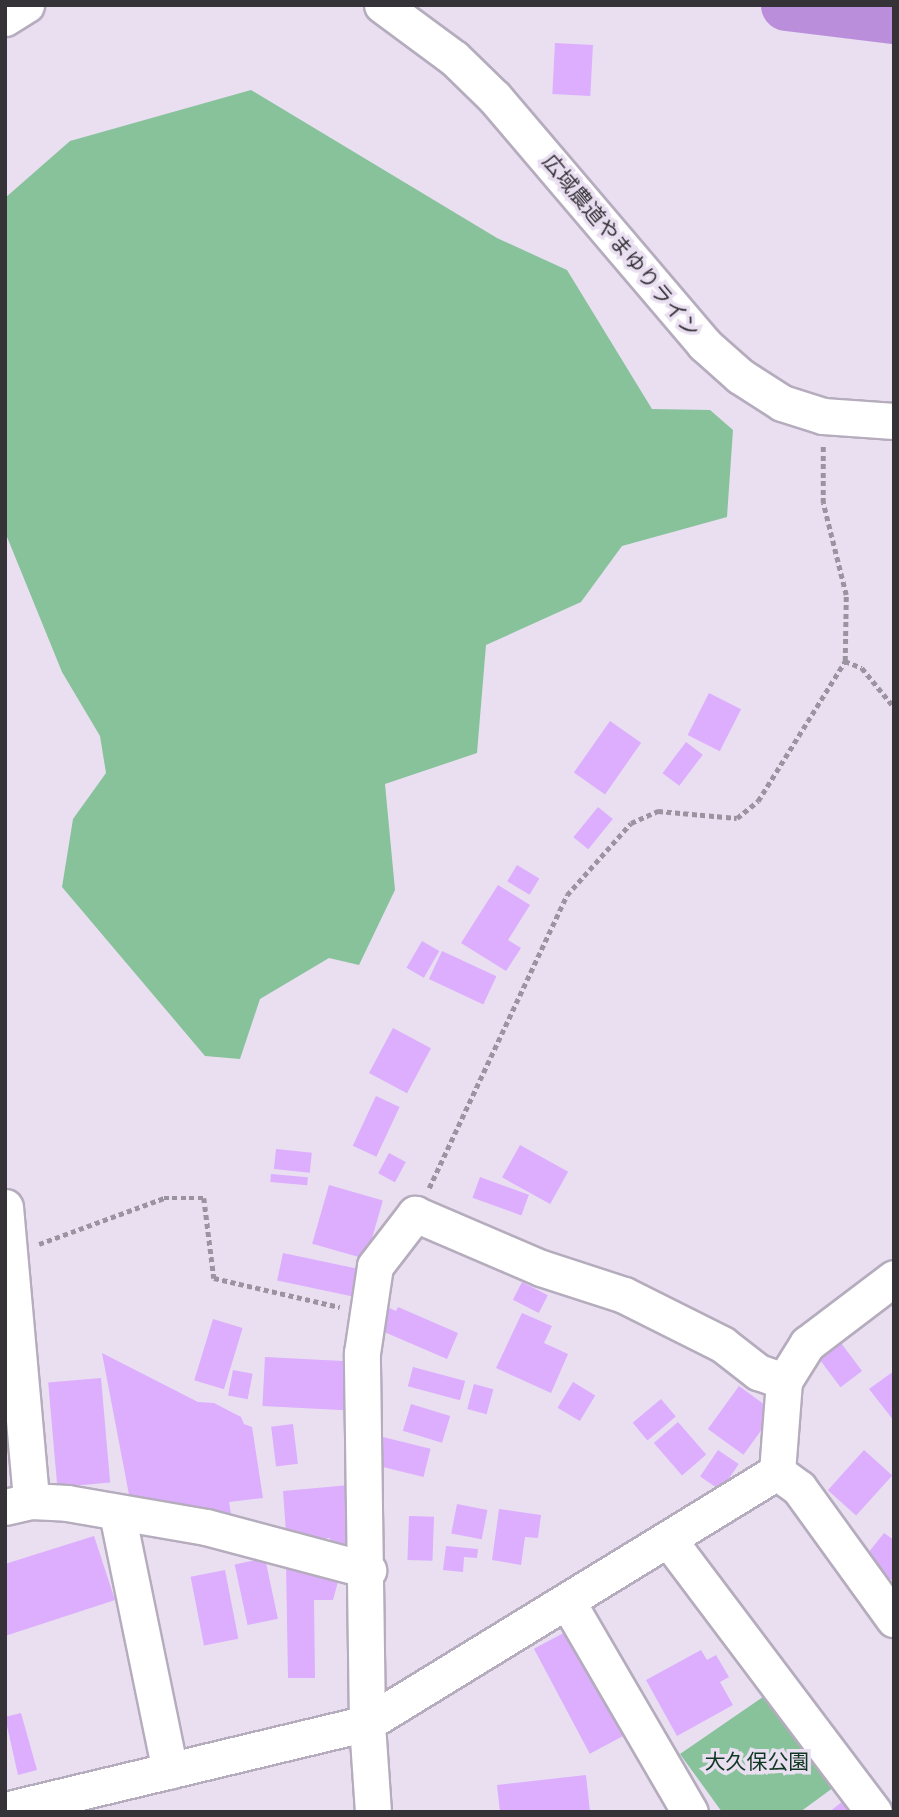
<!DOCTYPE html>
<meta charset="utf-8">
<style>
body{margin:0}
#map{position:relative;width:899px;height:1817px;overflow:hidden;background:#e9dff1;font-family:"PT Sans Narrow","Noto Sans JP",sans-serif}
div>[style]{position:absolute}
[style*='--x']{left:calc(var(--x)*1px);top:calc(var(--y)*1px);width:calc(var(--w)*1px);rotate:calc(var(--a)*1deg)}
.green>*{inset:0;background:#87c29b}
.river>*{height:51px;margin:-25.5px;padding:0 25.5px;transform-origin:25.5px;border-radius:25.5px;background:#bb8edb}
.building>*{inset:0;background:#dcaefd;transform-origin:0 0}
.path>*{height:4.5px;margin-top:-2.25px;transform-origin:0;background:repeating-linear-gradient(90deg,#9b94a0 0 5px,transparent 0 8.5px)}
.roads{filter:drop-shadow(2px 0 #b5acbd) drop-shadow(-2px 0 #b5acbd) drop-shadow(0 2px #b5acbd) drop-shadow(0 -2px #b5acbd)}
.minor>*{height:35px;margin:-17.5px;padding:0 17.5px;transform-origin:17.5px;border-radius:17.5px;background:#fff}
span{translate:-50% -50%;white-space:nowrap;text-align:center;line-height:1.15;-webkit-text-stroke:7px #e9dff1;paint-order:stroke}
.street-label{font-size:21px;color:#353238}
.park-label{font-size:21px;color:#103721}
.frame{position:absolute;inset:0;border:7px solid #353238;pointer-events:none}
</style>
<div id="map">
<div class="green">
<div style="clip-path:polygon(251px 90px,497px 238px,567px 270px,652px 409px,710px 410px,733px 430px,727px 517px,622px 546px,581px 602px,486px 645px,477px 753px,385px 784px,395px 890px,359px 965px,329px 958px,260px 999px,240px 1059px,205px 1056px,62px 887px,73px 819px,106px 773px,100px 736px,62px 672px,5px 532px,5px 198px,70px 141px)"></div>
<div style="clip-path:polygon(766px 1695px,841px 1782px,800px 1812px,722px 1812px,680px 1754px)"></div>
</div>
<div class="river">
<div style="--x:786;--y:5;--w:109;--a:6.9"></div>
</div>
<div class="building">
<div style="left:555px;top:43px;width:38px;height:51px;rotate:3deg"></div>
<div style="left:709px;top:693px;width:36px;height:47px;rotate:27deg"></div>
<div style="left:610px;top:721px;width:38px;height:63px;rotate:35deg"></div>
<div style="left:686px;top:742px;width:21px;height:39px;rotate:37deg"></div>
<div style="left:598px;top:807px;width:19px;height:39px;rotate:39deg"></div>
<div style="left:517px;top:865px;width:26px;height:19px;rotate:31deg"></div>
<div style="clip-path:polygon(498px 885px,530px 905px,508px 940px,521px 948px,506px 971px,461px 943px)"></div>
<div style="left:422px;top:941px;width:20px;height:31px;rotate:30deg"></div>
<div style="left:442px;top:951px;width:60px;height:31px;rotate:25deg"></div>
<div style="left:393px;top:1028px;width:43px;height:51px;rotate:28deg"></div>
<div style="left:376px;top:1096px;width:26px;height:55px;rotate:25deg"></div>
<div style="left:520px;top:1145px;width:55px;height:37px;rotate:29deg"></div>
<div style="left:276px;top:1149px;width:36px;height:20px;rotate:6deg"></div>
<div style="left:389px;top:1153px;width:19px;height:23px;rotate:28deg"></div>
<div style="left:271px;top:1174px;width:37px;height:8px;rotate:5deg"></div>
<div style="left:480px;top:1177px;width:52px;height:22px;rotate:20deg"></div>
<div style="left:329px;top:1185px;width:56px;height:61px;rotate:16deg"></div>
<div style="left:283px;top:1253px;width:81px;height:28px;rotate:12deg"></div>
<div style="left:522px;top:1282px;width:29px;height:20px;rotate:27deg"></div>
<div style="clip-path:polygon(385px 1306px,396px 1311px,398px 1307px,458px 1333px,447px 1359px,375px 1328px)"></div>
<div style="clip-path:polygon(522px 1313px,552px 1326px,544px 1343px,568px 1354px,551px 1393px,496px 1368px)"></div>
<div style="left:213px;top:1319px;width:31px;height:64px;rotate:17deg"></div>
<div style="left:838px;top:1339px;width:40px;height:27px;rotate:53deg"></div>
<div style="clip-path:polygon(102px 1353px,198px 1402px,214px 1403px,241px 1417px,244px 1424px,252px 1427px,263px 1498px,229px 1502px,232px 1520px,130px 1500px)"></div>
<div style="left:265px;top:1357px;width:83px;height:49px;rotate:3deg"></div>
<div style="left:413px;top:1367px;width:54px;height:20px;rotate:15deg"></div>
<div style="left:233px;top:1370px;width:20px;height:26px;rotate:11deg"></div>
<div style="clip-path:polygon(894px 1371px,894px 1421px,869px 1389px)"></div>
<div style="left:101px;top:1378px;width:105px;height:53px;rotate:85deg"></div>
<div style="left:573px;top:1382px;width:26px;height:30px;rotate:31deg"></div>
<div style="left:474px;top:1384px;width:20px;height:26px;rotate:15deg"></div>
<div style="left:739px;top:1386px;width:44px;height:53px;rotate:36deg"></div>
<div style="left:661px;top:1399px;width:23px;height:37px;rotate:50deg"></div>
<div style="left:411px;top:1404px;width:41px;height:28px;rotate:17deg"></div>
<div style="left:678px;top:1422px;width:43px;height:32px;rotate:49deg"></div>
<div style="left:293px;top:1424px;width:40px;height:22px;rotate:83deg"></div>
<div style="left:383px;top:1437px;width:49px;height:29px;rotate:14deg"></div>
<div style="left:718px;top:1450px;width:25px;height:32px;rotate:34deg"></div>
<div style="left:864px;top:1450px;width:38px;height:54px;rotate:42deg"></div>
<div style="clip-path:polygon(350px 1485px,355px 1553px,331px 1555px,330px 1538px,298px 1541px,297px 1531px,286px 1532px,283px 1491px)"></div>
<div style="left:457px;top:1504px;width:31px;height:30px;rotate:11deg"></div>
<div style="clip-path:polygon(499px 1509px,541px 1515px,538px 1538px,525px 1537px,521px 1565px,492px 1560px)"></div>
<div style="left:409px;top:1516px;width:25px;height:44px;rotate:2deg"></div>
<div style="clip-path:polygon(884px 1533px,894px 1540px,894px 1582px,864px 1558px)"></div>
<div style="clip-path:polygon(94px 1536px,115px 1600px,5px 1636px,5px 1564px)"></div>
<div style="clip-path:polygon(446px 1546px,478px 1549px,477px 1558px,464px 1557px,463px 1572px,443px 1570px)"></div>
<div style="left:265px;top:1558px;width:62px;height:31px;rotate:78deg"></div>
<div style="clip-path:polygon(286px 1563px,339px 1578px,333px 1600px,314px 1600px,315px 1678px,288px 1678px)"></div>
<div style="left:225px;top:1570px;width:70px;height:35px;rotate:79deg"></div>
<div style="left:571px;top:1629px;width:119px;height:42px;rotate:62deg"></div>
<div style="clip-path:polygon(701px 1650px,707px 1660px,716px 1655px,729px 1677px,720px 1682px,733px 1705px,677px 1736px,646px 1680px)"></div>
<div style="clip-path:polygon(21px 1713px,37px 1770px,18px 1775px,5px 1717px)"></div>
<div style="clip-path:polygon(586px 1775px,590px 1812px,500px 1812px,497px 1785px)"></div>
<div style="clip-path:polygon(847px 1798px,859px 1812px,829px 1812px)"></div>
</div>
<div class="path">
<div style="--x:845;--y:661;--w:18;--a:22"></div>
<div style="--x:862;--y:668;--w:50;--a:50.6"></div>
<div style="--x:429;--y:1188;--w:324;--a:-64.8"></div>
<div style="--x:567;--y:895;--w:96;--a:-48.4"></div>
<div style="--x:631;--y:823;--w:30;--a:-24"></div>
<div style="--x:658;--y:811;--w:79;--a:5.1"></div>
<div style="--x:737;--y:818;--w:27;--a:-39"></div>
<div style="--x:758;--y:801;--w:165;--a:-58.1"></div>
<div style="--x:845;--y:661;--w:66;--a:-89.1"></div>
<div style="--x:846;--y:595;--w:95;--a:-104"></div>
<div style="--x:823;--y:503;--w:58;--a:-90"></div>
<div style="--x:39;--y:1244;--w:133;--a:-20.2"></div>
<div style="--x:164;--y:1198;--w:40;--a:0"></div>
<div style="--x:204;--y:1198;--w:81;--a:82.9"></div>
<div style="--x:214;--y:1278;--w:129;--a:13"></div>
</div>
<div class="roads">
<div class="minor">
<div style="--x:382;--y:5;--w:89;--a:36.4"></div>
<div style="--x:454;--y:58;--w:57;--a:44.3"></div>
<div style="--x:495;--y:98;--w:323;--a:49.6"></div>
<div style="--x:704;--y:344;--w:48;--a:41.6"></div>
<div style="--x:740;--y:376;--w:50;--a:32.7"></div>
<div style="--x:782;--y:403;--w:43;--a:17.6"></div>
<div style="--x:823;--y:416;--w:71;--a:4"></div>
<div style="--x:5;--y:18;--w:25;--a:-32"></div>
<div style="--x:5;--y:1207;--w:295;--a:84.9"></div>
<div style="--x:777;--y:1472;--w:91;--a:-85.6"></div>
<div style="--x:784;--y:1381;--w:44;--a:-58.1"></div>
<div style="--x:807;--y:1344;--w:109;--a:-37.2"></div>
<div style="--x:777;--y:1472;--w:27;--a:36"></div>
<div style="--x:799;--y:1488;--w:162;--a:54.1"></div>
<div style="--x:5;--y:1507;--w:27;--a:-13"></div>
<div style="--x:31;--y:1501;--w:36;--a:3"></div>
<div style="--x:67;--y:1503;--w:141;--a:9.8"></div>
<div style="--x:206;--y:1527;--w:168;--a:14.9"></div>
<div style="--x:117;--y:1513;--w:263;--a:78.4"></div>
<div style="--x:668;--y:1539;--w:342;--a:53"></div>
<div style="--x:567;--y:1601;--w:244;--a:59.8"></div>
<div style="--x:5;--y:1810;--w:372;--a:-13.5"></div>
<div style="--x:367;--y:1723;--w:481;--a:-31.5"></div>
<div style="--x:373;--y:1812;--w:89;--a:-93.9"></div>
<div style="--x:367;--y:1723;--w:370;--a:-90.8"></div>
<div style="--x:362;--y:1353;--w:88;--a:-81.5"></div>
<div style="--x:375;--y:1266;--w:66;--a:-52.4"></div>
<div style="--x:415;--y:1214;--w:137;--a:23.2"></div>
<div style="--x:541;--y:1268;--w:87;--a:18"></div>
<div style="--x:624;--y:1295;--w:110;--a:26.6"></div>
<div style="--x:722;--y:1344;--w:46;--a:37.9"></div>
<div style="--x:758;--y:1372;--w:28;--a:19"></div>
</div>
</div>
<div class="street-label">
<span style="left:621px;top:246px;rotate:50deg">広域農道やまゆりライン</span>
</div>
<div class="park-label">
<span style="left:757px;top:1762px">大久保公園</span>
</div>
<div class="frame"></div>
</div>
